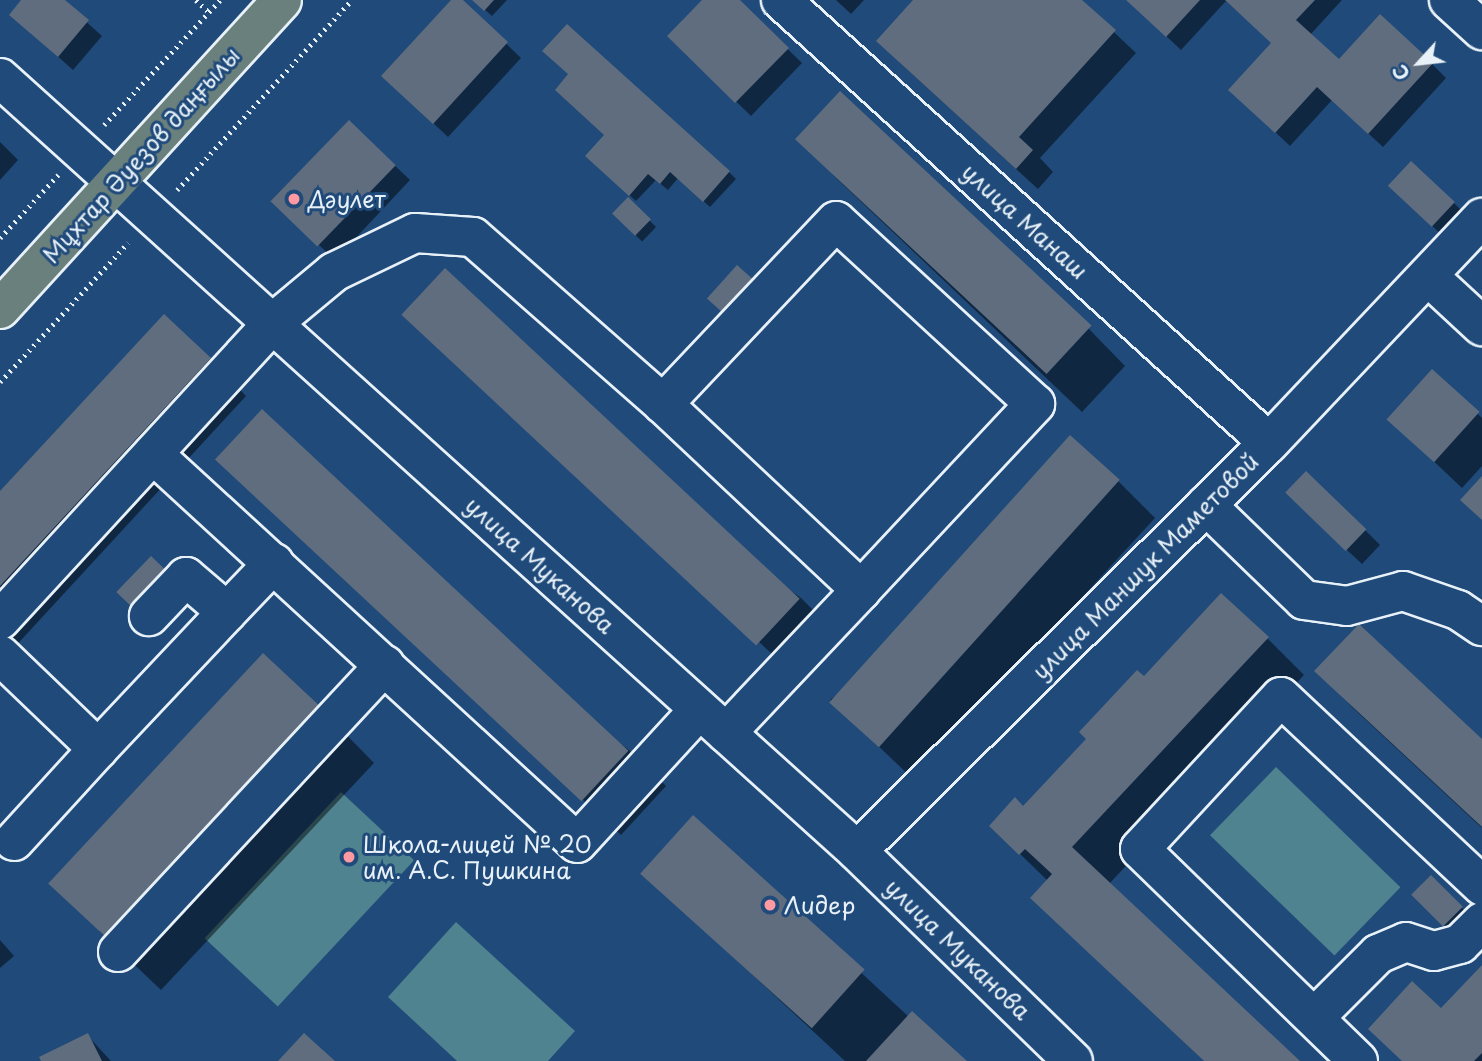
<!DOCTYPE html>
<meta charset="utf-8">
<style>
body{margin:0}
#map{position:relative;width:1482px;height:1061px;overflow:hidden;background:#1f4a7a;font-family:"Playpen Sans",sans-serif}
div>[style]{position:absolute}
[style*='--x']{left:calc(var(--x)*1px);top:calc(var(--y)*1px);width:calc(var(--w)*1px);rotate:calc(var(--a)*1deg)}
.green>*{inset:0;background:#508390;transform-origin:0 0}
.shadow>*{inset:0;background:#0007;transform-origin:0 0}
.building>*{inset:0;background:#5f6d7f;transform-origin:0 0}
.path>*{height:4.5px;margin-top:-2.25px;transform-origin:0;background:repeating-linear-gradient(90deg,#e8f1f8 0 2px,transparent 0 7px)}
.roads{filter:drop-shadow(2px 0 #e8f1f8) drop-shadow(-2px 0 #e8f1f8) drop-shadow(0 2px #e8f1f8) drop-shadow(0 -2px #e8f1f8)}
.minor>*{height:38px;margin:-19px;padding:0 19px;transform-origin:19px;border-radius:19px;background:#1f4a7a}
.major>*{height:38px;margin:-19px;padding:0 19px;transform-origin:19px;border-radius:19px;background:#6a807d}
.dots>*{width:19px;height:19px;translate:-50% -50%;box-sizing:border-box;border:4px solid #1f4a7a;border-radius:50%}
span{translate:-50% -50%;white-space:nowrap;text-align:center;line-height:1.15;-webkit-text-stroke:6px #1f4a7a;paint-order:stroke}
.street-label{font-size:23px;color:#e8f1f8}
.poi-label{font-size:23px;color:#e8f1f8}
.left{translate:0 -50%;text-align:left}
.north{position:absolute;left:1384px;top:28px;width:70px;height:70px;-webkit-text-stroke:5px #1f4a7a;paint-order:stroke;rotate:243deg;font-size:19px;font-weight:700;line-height:28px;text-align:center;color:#e8f1f8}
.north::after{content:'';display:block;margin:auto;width:24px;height:32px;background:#e8f1f8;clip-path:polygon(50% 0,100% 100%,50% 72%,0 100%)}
</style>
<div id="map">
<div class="green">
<div style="left:1276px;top:767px;width:173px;height:95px;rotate:44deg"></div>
<div style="left:341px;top:792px;width:100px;height:200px;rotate:43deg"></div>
<div style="clip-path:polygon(456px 922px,575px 1031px,548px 1061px,457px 1061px,388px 997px)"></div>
</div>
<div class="shadow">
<div style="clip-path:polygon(24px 0,62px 0,102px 36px,73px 70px,11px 15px)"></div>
<div style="clip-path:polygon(453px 0,461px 0,521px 58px,448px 137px,398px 90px)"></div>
<div style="clip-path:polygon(474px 0,507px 0,492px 16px)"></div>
<div style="clip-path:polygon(704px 0,737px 0,802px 63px,751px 116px,669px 36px)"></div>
<div style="clip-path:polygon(836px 0,864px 0,851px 14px)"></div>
<div style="clip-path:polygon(916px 0,1080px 0,1136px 53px,1040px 158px,1053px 172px,1038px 189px,899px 62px)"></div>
<div style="clip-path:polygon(1128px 0,1342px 0,1310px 35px,1339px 61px,1432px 64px,1446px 78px,1383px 147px,1332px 100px,1290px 146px,1245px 104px,1273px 43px,1226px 1px,1181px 50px)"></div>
<div style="clip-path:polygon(570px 75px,729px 172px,736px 179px,710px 207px,678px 178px,668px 190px,656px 180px,636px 201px,594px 163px,606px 135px)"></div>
<div style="clip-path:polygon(349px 122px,410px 180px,335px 260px,289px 217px)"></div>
<div style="clip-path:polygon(0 142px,18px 160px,0 180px)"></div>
<div style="clip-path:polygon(833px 175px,1089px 329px,1125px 366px,1082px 412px)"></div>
<div style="left:628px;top:200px;width:39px;height:20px;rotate:44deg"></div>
<div style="clip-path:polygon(1405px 200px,1454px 203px,1468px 217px,1447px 240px)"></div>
<div style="clip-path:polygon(405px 315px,801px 598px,838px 635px,798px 678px)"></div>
<div style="clip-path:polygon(210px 359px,246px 396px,0 663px,0 494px)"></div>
<div style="clip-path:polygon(1432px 371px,1482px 418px,1482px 466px,1462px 488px,1389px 419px)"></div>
<div style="clip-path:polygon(217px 460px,629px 750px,666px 786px,621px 835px)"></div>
<div style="clip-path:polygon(1118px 481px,1155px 518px,914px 780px,830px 700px)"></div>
<div style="clip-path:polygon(1301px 507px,1365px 530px,1380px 545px,1362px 564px)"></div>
<div style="clip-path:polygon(1268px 639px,1304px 675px,1109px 884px,1297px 1061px,1204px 1061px,1032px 898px,1048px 881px,991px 826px,1023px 808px,1144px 679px)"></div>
<div style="clip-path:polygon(1317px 671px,1482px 742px,1482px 828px,1353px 708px)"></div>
<div style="clip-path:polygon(325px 713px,374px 763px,161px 990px,99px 931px)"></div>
<div style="clip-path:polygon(693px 817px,909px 1017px,965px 1061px,845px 1061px,643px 873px)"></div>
<div style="left:1431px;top:878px;width:63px;height:25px;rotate:44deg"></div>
<div style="clip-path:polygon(0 940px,14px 956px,0 968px)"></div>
<div style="clip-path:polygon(1482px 967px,1482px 1061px,1403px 1061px)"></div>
<div style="clip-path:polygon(87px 1035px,111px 1061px,43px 1061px)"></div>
</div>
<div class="building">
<div style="clip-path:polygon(21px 0,65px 0,89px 20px,58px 57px,9px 15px)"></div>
<div style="clip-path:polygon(451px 0,463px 0,508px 42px,433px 124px,381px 76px)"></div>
<div style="clip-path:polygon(472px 0,494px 0,484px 11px)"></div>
<div style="clip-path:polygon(702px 0,740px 0,789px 48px,735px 103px,667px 36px)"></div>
<div style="clip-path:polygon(913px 0,1082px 0,1116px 30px,1019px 137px,1033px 150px,1016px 169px,876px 41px)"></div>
<div style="clip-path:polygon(1126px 0,1200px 0,1166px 37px)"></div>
<div style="clip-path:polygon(1225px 0,1315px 0,1296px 20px,1339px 59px,1380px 14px,1433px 63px,1368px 134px,1317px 87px,1275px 133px,1228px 90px,1271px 43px)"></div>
<div style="clip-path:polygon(567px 24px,730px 171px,703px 202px,670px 172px,660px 184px,648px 174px,629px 196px,585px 156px,604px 135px,555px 90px,568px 74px,542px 51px)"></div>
<div style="left:840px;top:91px;width:344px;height:66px;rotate:43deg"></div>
<div style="left:349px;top:120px;width:65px;height:113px;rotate:44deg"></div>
<div style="left:1411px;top:161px;width:60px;height:34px;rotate:43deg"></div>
<div style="left:628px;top:197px;width:32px;height:23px;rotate:44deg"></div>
<div style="left:737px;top:265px;width:24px;height:45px;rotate:42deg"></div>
<div style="left:445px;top:268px;width:485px;height:64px;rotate:43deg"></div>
<div style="clip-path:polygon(164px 314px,211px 358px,0 586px,0 491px)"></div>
<div style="left:1432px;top:369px;width:64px;height:68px;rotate:42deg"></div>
<div style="left:262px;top:409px;width:501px;height:69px;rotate:43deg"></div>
<div style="left:1070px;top:435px;width:67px;height:360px;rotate:42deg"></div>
<div style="left:1306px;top:471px;width:84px;height:30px;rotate:44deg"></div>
<div style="clip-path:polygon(1482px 476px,1482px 520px,1460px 500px)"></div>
<div style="left:151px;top:556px;width:30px;height:50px;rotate:44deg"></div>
<div style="clip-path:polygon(1221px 593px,1269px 637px,1072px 847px,1300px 1061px,1204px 1061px,1030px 898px,1052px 874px,1025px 849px,1019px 855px,989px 826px,1015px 797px,1023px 806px,1086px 739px,1079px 732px,1137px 670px,1144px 676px)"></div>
<div style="clip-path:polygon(1359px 624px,1482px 739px,1482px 827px,1314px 671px)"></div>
<div style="left:263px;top:653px;width:86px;height:315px;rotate:43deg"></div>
<div style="left:693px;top:815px;width:231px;height:79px;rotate:42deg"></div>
<div style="left:1431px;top:875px;width:45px;height:28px;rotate:45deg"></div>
<div style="clip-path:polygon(1482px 965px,1482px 1053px,1474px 1061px,1402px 1061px,1368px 1029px,1412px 981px,1441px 1008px)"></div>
<div style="clip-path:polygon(912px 1011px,967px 1061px,866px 1061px)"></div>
<div style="clip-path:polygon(88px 1033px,102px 1061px,41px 1061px,39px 1057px)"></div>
<div style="clip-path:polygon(304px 1033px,335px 1061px,278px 1061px)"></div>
</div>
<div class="path">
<div style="--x:196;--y:0;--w:18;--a:43"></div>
<div style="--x:104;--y:125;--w:171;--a:-47.1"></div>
<div style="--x:177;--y:190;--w:258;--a:-47.4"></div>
<div style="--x:0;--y:238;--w:86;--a:-47.4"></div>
<div style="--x:0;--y:382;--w:189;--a:-47.4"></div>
</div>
<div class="roads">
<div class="minor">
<div style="--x:781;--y:0;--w:659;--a:42.23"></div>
<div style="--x:1449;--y:0;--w:45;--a:42.3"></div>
<div style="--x:0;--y:78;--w:1154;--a:42.05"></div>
<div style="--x:857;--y:851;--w:301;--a:44.2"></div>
<div style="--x:1428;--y:276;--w:74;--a:42.8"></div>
<div style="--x:153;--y:454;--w:575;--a:42.53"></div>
<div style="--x:577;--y:843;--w:180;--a:-47.5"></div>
<div style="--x:1206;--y:505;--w:136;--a:44.1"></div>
<div style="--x:1304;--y:600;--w:43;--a:7.9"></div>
<div style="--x:1347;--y:606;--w:58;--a:-15"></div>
<div style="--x:1403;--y:591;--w:58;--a:19.1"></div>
<div style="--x:1458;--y:610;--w:29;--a:34"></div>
<div style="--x:227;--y:612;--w:68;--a:-46.2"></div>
<div style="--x:0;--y:620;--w:405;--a:-47.4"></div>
<div style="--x:274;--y:322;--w:78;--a:-39.8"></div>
<div style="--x:334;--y:272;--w:90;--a:-25.7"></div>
<div style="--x:415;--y:233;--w:58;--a:3.9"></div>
<div style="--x:473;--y:237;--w:253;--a:41.3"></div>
<div style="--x:0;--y:655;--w:136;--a:43.8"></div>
<div style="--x:98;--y:749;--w:188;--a:-46.7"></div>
<div style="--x:227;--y:612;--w:54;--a:-139.5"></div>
<div style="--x:186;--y:577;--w:54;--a:133.5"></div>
<div style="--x:726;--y:733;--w:197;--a:-46.6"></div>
<div style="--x:861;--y:590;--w:255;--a:-46.9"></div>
<div style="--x:1035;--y:404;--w:270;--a:-137.4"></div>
<div style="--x:836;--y:221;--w:252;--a:133.4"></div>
<div style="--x:663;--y:404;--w:272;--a:43.2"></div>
<div style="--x:14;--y:841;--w:125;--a:-47.6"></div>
<div style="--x:857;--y:851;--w:580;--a:-44.72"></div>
<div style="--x:1269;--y:443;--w:310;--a:-46.6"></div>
<div style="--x:118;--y:952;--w:392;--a:-47.1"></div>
<div style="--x:1315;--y:1017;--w:89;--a:-45"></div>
<div style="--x:1378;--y:954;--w:30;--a:-23"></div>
<div style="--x:1406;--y:942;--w:29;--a:18"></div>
<div style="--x:1434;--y:951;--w:27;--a:-15"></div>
<div style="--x:1460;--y:944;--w:31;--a:-45"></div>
<div style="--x:1358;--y:1061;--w:304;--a:-135.8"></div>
<div style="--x:1140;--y:849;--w:207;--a:-47.2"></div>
<div style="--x:1281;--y:697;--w:276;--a:43.2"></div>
</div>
<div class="major">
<div style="--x:0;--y:309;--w:418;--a:-47.6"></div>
</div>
</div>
<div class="dots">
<div style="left:294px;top:199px;background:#ff9aa2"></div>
<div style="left:349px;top:857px;background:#ff9aa2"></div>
<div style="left:770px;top:905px;background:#ff9aa2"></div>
</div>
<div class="street-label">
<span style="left:141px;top:155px;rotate:-48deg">Мұхтар Әуезов даңғылы</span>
<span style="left:1025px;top:221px;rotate:42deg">улица Манаш</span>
<span style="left:540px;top:565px;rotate:42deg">улица Муканова</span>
<span style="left:1145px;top:566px;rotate:-45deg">улица Маншук Маметовой</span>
<span style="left:958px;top:949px;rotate:44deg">улица Муканова</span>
</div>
<div class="poi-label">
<span class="left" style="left:308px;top:199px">Дәулет</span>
<span class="left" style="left:363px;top:857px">Школа-лицей № 20<br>им. А.С. Пушкина</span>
<span class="left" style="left:784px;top:905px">Лидер</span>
</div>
<div class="north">С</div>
</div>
